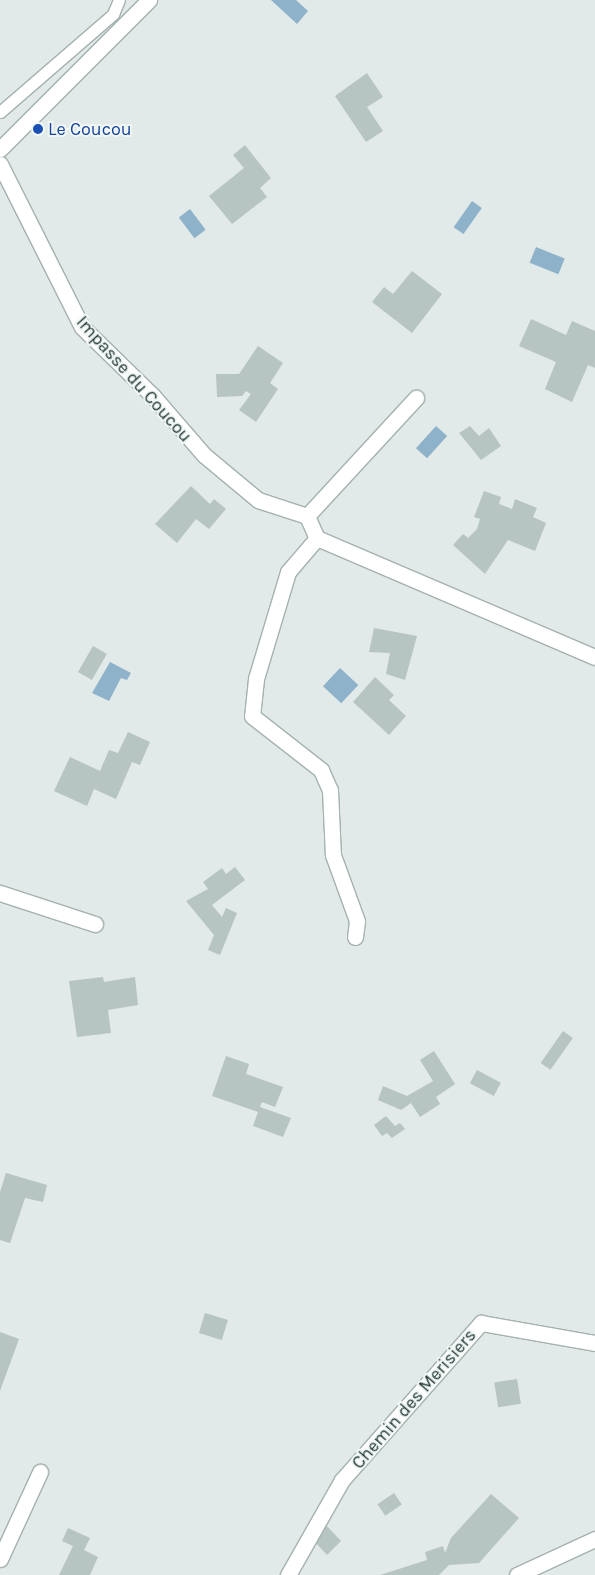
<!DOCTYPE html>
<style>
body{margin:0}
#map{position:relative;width:595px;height:1575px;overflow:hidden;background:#e1eae8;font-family:Karla,sans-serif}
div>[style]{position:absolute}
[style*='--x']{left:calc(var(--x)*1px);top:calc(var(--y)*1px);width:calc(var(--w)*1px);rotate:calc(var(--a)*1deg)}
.water>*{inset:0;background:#8eb2ca;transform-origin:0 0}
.building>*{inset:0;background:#b6c4c2;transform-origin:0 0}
.roads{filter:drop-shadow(1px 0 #a4b1b0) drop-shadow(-1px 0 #a4b1b0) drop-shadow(0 1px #a4b1b0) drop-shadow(0 -1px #a4b1b0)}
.lane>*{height:11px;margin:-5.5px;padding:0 5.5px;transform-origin:5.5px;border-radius:5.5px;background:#fff}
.street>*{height:15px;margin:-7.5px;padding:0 7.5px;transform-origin:7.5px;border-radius:7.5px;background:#fff}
.dots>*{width:14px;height:14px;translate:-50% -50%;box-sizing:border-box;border:2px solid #f1f7f5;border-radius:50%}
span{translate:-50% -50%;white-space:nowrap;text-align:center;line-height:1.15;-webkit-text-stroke:4px #f1f7f5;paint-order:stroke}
.transit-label{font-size:18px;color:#164399}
.left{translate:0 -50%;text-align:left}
.street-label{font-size:18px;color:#233938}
</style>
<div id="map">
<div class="water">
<div style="clip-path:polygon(271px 0,296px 0,308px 11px,297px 24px)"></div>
<div style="left:472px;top:201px;width:12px;height:32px;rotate:35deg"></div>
<div style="left:190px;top:209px;width:26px;height:14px;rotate:53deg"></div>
<div style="left:536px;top:247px;width:31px;height:17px;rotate:22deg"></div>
<div style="left:436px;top:426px;width:15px;height:30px;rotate:42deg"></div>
<div style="clip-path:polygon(110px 662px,131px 673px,127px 680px,121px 678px,109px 701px,92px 693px)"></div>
<div style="left:340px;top:668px;width:25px;height:25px;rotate:43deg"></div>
</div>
<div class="building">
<div style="clip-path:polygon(367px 73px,383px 97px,367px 107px,383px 131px,366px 142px,335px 96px)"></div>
<div style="clip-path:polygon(245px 145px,271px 178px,260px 188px,267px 197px,232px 224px,209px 196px,244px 168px,233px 155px)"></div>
<div style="clip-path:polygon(412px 271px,442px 294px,412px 333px,372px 302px,384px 287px,393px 294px)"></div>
<div style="clip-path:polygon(531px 319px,566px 335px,572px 321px,595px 331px,595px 368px,588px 365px,572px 402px,545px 389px,556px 362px,519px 346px)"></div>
<div style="clip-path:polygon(258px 346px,283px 363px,270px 383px,278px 389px,256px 422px,239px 410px,251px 394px,246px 391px,242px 396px,217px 397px,216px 374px,239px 374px)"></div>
<div style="clip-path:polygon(470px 426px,479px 436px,489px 428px,501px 446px,481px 460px,459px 433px)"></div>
<div style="clip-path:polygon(191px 486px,210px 504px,214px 499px,226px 509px,209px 529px,196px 519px,177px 543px,155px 524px)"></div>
<div style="clip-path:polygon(484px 491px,501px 497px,499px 504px,512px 509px,515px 499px,537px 508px,533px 517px,546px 523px,535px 551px,508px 540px,485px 574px,453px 545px,463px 534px,468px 538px,477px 529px,480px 519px,474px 517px)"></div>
<div style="clip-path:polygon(374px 628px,417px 636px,405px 680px,386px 674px,390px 653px,369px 652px)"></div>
<div style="left:93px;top:646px;width:16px;height:30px;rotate:30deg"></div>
<div style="clip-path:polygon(375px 677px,394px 695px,389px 700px,406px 716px,389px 735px,353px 702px)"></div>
<div style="clip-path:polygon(128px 732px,150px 742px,140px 765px,132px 762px,116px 799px,94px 789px,87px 806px,54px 791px,70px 757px,100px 771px,109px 750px,118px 753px)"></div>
<div style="clip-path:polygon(235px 867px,245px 880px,212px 905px,222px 917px,226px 908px,237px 913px,220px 955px,208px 950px,214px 935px,186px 901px,208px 889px,203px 882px,222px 868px,226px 874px)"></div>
<div style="clip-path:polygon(103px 977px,104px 982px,135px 977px,138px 1005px,108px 1010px,111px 1033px,77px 1037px,69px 981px)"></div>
<div style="left:563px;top:1031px;width:12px;height:39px;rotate:35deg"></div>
<div style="clip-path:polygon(434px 1051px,455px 1084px,436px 1097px,440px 1104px,420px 1117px,411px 1103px,401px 1110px,378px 1100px,383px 1086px,407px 1096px,433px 1081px,420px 1060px)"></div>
<div style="clip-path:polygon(226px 1056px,249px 1064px,246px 1074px,283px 1087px,275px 1107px,262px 1102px,260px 1107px,291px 1118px,283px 1137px,253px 1126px,258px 1112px,212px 1096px)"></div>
<div style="left:477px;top:1070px;width:27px;height:15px;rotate:28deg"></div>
<div style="clip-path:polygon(386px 1116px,395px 1126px,400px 1123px,405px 1129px,392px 1138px,387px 1133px,382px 1136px,374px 1125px)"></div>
<div style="clip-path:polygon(6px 1173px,47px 1185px,43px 1202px,25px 1198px,10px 1243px,0 1240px,0 1192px)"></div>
<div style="left:205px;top:1313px;width:24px;height:21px;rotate:17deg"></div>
<div style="clip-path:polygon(0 1332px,19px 1339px,0 1391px)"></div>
<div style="left:517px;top:1379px;width:25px;height:23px;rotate:81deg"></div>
<div style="left:394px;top:1493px;width:14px;height:20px;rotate:56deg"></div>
<div style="clip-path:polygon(491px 1494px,519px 1518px,479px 1563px,449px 1565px,439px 1575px,380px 1575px,427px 1560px,425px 1552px,443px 1546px,445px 1553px,451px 1538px)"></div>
<div style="clip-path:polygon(324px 1523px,341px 1541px,327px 1555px,314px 1541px)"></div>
<div style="clip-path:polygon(68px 1528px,90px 1538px,84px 1550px,98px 1557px,90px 1575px,59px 1575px,73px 1546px,62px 1541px)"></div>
</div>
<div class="roads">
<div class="lane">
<div style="--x:0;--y:112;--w:150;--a:-40.9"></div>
<div style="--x:113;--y:14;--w:15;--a:-67"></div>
</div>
<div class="street">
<div style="--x:0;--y:149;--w:211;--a:-45"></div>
<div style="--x:0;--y:164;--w:182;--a:63.3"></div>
<div style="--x:82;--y:327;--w:98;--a:44.2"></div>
<div style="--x:152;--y:395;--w:79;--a:49.1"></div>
<div style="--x:204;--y:455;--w:70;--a:39.8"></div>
<div style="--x:258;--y:500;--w:52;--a:18.1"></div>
<div style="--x:307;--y:516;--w:24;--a:66"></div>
<div style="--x:317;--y:538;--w:45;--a:130.5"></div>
<div style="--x:288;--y:572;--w:112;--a:106.7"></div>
<div style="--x:256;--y:679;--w:37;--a:96"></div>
<div style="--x:252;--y:716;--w:88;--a:38"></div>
<div style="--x:321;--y:770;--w:22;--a:66"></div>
<div style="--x:330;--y:790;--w:65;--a:87.4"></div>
<div style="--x:333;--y:855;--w:70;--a:70"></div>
<div style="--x:357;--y:921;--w:16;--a:97"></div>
<div style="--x:307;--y:516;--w:161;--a:-47.3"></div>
<div style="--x:317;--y:538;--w:302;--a:23.2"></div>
<div style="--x:0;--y:893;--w:100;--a:18.1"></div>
<div style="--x:0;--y:1559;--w:96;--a:-65.3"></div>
<div style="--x:288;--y:1575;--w:109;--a:-60.4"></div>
<div style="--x:342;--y:1480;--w:210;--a:-48.5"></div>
<div style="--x:481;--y:1323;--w:116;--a:10"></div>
<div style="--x:517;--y:1575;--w:86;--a:-24.8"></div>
</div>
</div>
<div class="dots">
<div style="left:38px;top:129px;background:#1a4fb4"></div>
</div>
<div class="transit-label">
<span class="left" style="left:48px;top:129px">Le Coucou</span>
</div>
<div class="street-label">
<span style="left:134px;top:379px;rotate:48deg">Impasse du Coucou</span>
<span style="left:414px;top:1399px;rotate:-49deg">Chemin des Merisiers</span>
</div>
</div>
